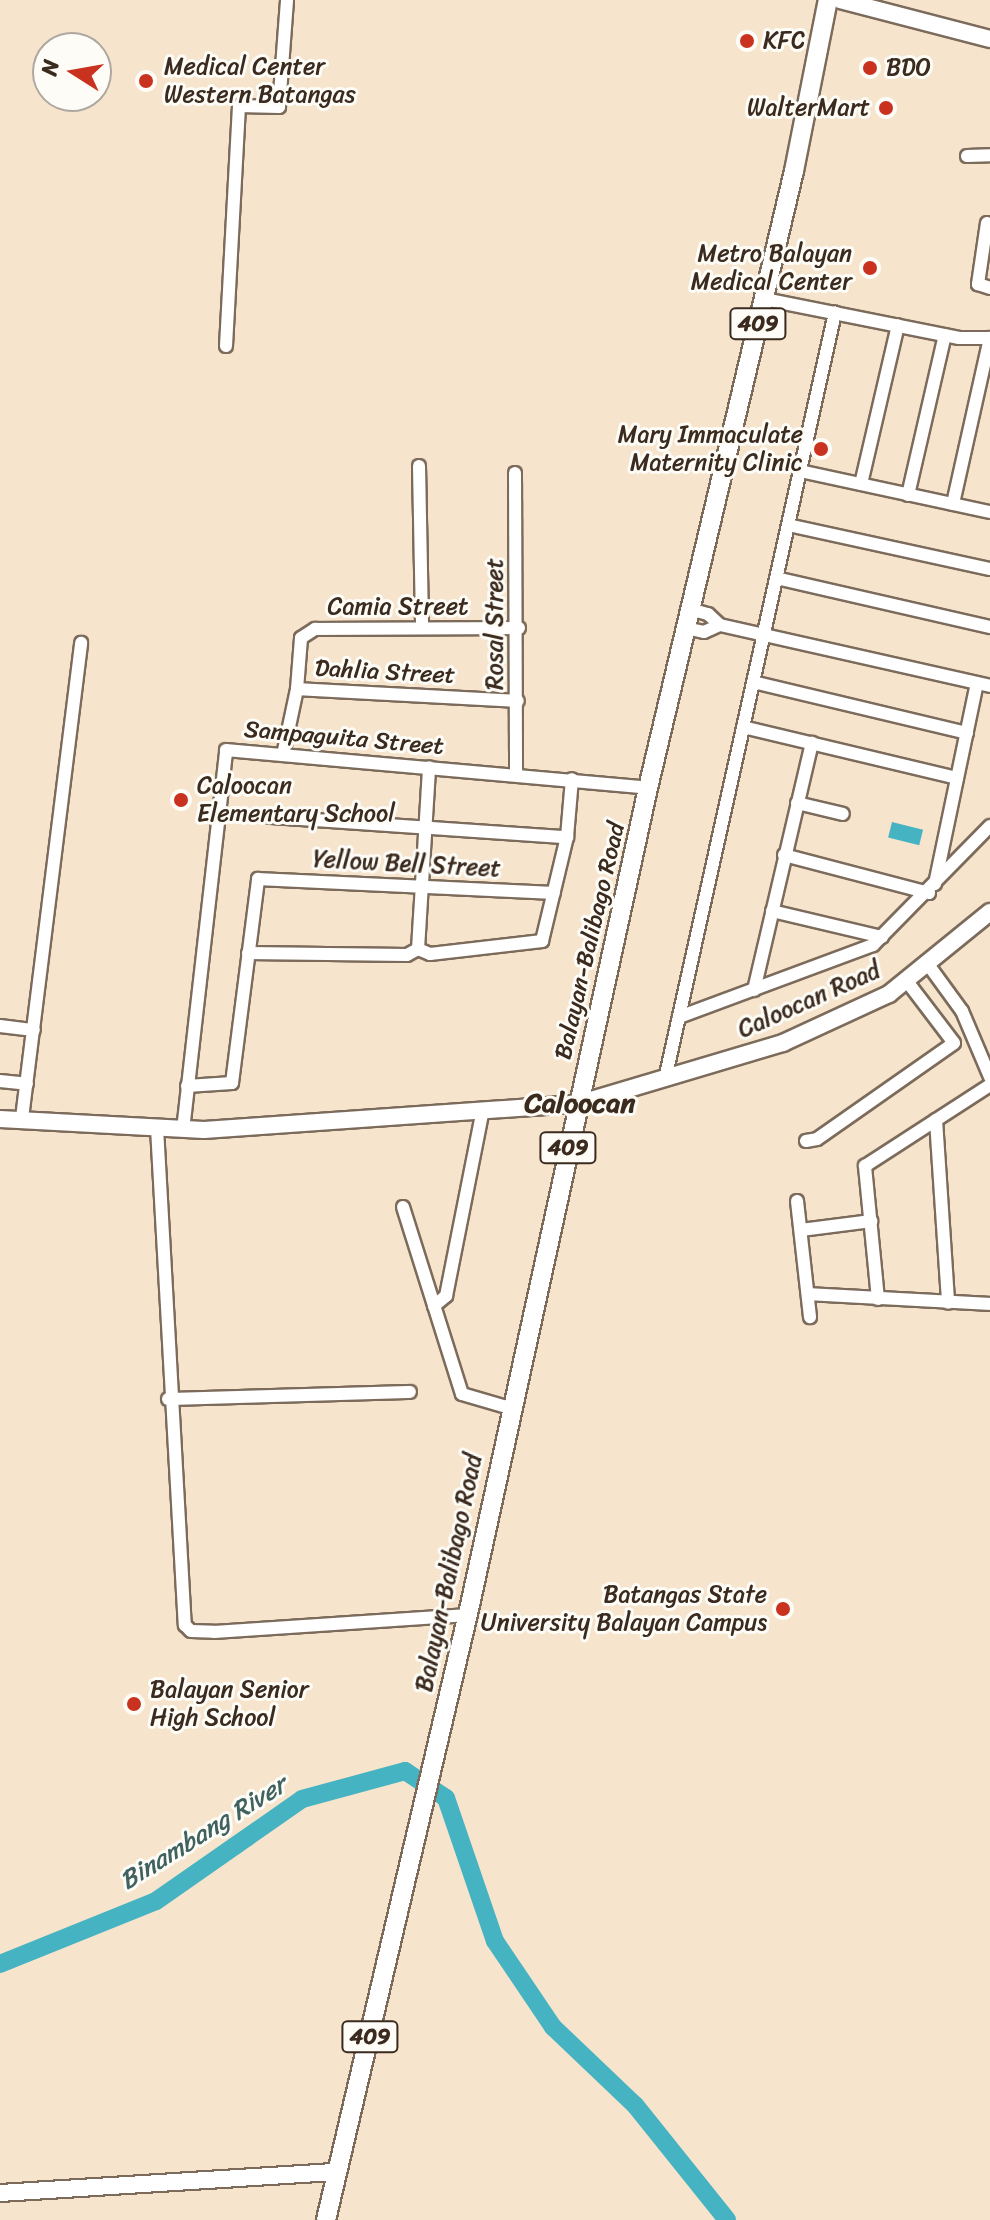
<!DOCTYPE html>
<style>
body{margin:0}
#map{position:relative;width:990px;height:2220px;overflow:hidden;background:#f6e4cd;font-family:Sriracha,sans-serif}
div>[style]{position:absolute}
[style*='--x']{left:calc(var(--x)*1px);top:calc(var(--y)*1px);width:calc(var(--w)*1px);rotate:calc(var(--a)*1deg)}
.water>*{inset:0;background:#45b3c1;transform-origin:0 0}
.river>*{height:18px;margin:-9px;padding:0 9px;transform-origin:9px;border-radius:9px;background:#45b3c1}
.roads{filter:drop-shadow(2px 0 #7c6b5b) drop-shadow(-2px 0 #7c6b5b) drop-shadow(0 2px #7c6b5b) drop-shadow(0 -2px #7c6b5b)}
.street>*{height:12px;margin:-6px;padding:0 6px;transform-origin:6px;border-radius:6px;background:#fff}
.secondary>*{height:16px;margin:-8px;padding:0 8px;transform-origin:8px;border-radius:8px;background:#fff}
.primary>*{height:18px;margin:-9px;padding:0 9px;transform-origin:9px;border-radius:9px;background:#fff}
.dots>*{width:22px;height:22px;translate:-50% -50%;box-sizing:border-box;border:4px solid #fdfcf7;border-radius:50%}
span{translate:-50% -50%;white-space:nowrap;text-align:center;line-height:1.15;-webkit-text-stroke:6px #fdfcf7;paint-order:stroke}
.shield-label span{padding:2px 6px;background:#fdfcf7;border:2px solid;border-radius:6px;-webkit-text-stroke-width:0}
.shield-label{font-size:22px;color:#3b2a1e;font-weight:700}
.poi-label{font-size:24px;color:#3b2a1e}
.left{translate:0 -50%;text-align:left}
.right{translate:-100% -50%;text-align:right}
.street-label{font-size:24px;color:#3b2a1e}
.water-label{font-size:26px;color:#3f615f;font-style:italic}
.quarter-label{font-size:28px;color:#3b2a1e;font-weight:700}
.north{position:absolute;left:32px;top:32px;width:80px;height:80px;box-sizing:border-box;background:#fdfcf7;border:2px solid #afa8a0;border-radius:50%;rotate:281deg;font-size:22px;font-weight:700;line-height:32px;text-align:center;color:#3b2a1e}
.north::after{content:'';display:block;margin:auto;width:28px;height:36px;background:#c8321e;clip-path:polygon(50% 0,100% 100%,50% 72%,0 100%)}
</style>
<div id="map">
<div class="water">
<div style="left:892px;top:822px;width:32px;height:16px;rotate:14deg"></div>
</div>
<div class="river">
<div style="--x:0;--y:1964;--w:168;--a:-22"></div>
<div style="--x:156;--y:1901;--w:178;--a:-34.9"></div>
<div style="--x:302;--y:1799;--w:107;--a:-15.2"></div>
<div style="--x:405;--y:1771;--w:49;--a:33.4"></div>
<div style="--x:446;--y:1798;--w:151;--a:71.1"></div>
<div style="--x:495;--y:1941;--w:104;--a:56"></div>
<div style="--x:553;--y:2027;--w:113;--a:43.6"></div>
<div style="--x:635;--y:2105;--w:147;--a:51.3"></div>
</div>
<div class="roads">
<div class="street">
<div style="--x:967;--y:156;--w:23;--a:-2"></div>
<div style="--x:987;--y:223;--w:62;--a:98.4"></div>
<div style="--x:978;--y:284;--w:13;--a:18"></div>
<div style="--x:764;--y:299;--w:199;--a:11.3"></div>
<div style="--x:959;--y:338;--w:31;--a:0"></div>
<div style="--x:990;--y:338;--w:170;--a:102.6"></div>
<div style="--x:226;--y:346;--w:240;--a:-86.9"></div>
<div style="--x:239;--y:106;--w:40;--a:1.4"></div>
<div style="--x:279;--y:107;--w:107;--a:-85.7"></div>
<div style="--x:419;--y:466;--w:162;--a:88.9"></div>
<div style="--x:800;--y:471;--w:194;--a:12.2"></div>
<div style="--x:515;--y:473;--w:301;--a:89.8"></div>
<div style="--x:861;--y:484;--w:163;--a:-76.9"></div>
<div style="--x:908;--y:495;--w:164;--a:-77"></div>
<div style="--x:788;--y:525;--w:207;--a:12.3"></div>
<div style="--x:776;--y:578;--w:220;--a:12.9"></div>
<div style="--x:690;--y:609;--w:19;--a:16"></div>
<div style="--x:708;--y:614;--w:16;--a:43"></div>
<div style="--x:720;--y:625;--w:277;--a:12.7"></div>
<div style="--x:685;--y:628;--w:19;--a:12"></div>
<div style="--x:704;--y:632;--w:17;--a:-24"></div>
<div style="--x:753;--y:682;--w:220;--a:13.4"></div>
<div style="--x:297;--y:689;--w:221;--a:3.1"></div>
<div style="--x:743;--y:727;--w:220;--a:13.4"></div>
<div style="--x:283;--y:755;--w:67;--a:-78"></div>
<div style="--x:297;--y:689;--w:51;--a:-85.5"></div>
<div style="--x:301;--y:638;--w:17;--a:-33"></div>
<div style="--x:315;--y:629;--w:204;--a:-0.3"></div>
<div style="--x:797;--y:803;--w:47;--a:13.4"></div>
<div style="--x:270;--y:817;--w:298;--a:3.9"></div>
<div style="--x:784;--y:855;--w:150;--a:14.7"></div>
<div style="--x:935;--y:884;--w:205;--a:-78.2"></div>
<div style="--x:772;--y:911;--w:113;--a:13.3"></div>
<div style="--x:418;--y:949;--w:182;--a:-86.5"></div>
<div style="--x:248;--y:953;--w:159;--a:0.7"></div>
<div style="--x:407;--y:955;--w:13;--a:-29"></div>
<div style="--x:418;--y:949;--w:13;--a:23"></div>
<div style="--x:430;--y:954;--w:113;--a:-6.6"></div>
<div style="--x:542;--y:941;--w:107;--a:-76.5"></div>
<div style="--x:567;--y:837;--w:58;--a:-85.1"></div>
<div style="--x:927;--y:963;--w:59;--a:53.9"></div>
<div style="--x:962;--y:1011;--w:72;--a:67"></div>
<div style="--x:754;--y:990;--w:254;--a:-76.8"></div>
<div style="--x:679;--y:1017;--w:207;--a:-20.4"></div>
<div style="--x:873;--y:945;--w:167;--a:-45.5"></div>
<div style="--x:0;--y:1026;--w:34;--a:7"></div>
<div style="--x:666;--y:1075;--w:781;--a:-77.5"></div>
<div style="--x:0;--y:1081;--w:27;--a:6"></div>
<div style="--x:187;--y:1086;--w:45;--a:-3.8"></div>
<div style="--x:232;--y:1083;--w:206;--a:-82.7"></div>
<div style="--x:258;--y:879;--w:296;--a:2.7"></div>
<div style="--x:22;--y:1118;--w:479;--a:-82.9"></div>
<div style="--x:936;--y:1120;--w:183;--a:86.2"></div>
<div style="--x:157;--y:1128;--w:498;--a:86.8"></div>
<div style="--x:185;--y:1625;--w:8;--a:45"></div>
<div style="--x:191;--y:1631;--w:23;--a:2"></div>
<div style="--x:214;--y:1632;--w:255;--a:-3.8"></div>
<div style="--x:183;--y:1130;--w:382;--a:-83.5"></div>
<div style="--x:226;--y:750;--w:424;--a:5.1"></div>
<div style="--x:806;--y:1141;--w:11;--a:-10"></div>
<div style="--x:817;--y:1139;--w:167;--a:-35"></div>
<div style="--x:954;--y:1043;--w:79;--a:-127.3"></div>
<div style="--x:797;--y:1201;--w:117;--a:83.6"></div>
<div style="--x:403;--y:1207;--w:196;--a:72.5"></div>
<div style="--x:462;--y:1394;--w:50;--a:16.3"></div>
<div style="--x:801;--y:1230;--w:71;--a:-7.3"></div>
<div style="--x:808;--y:1294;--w:182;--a:3.1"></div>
<div style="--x:878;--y:1299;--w:134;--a:-95.6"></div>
<div style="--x:865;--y:1166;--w:149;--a:-32.9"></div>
<div style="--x:434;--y:1306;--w:16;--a:-40"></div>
<div style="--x:446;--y:1296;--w:186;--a:-78.8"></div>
<div style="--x:168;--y:1399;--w:242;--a:-1.7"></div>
</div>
<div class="secondary">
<div style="--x:840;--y:0;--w:155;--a:14.6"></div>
<div style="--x:0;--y:1119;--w:204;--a:3.1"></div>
<div style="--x:204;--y:1130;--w:375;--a:-4"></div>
<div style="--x:578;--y:1104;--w:214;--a:-16.6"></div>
<div style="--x:783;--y:1043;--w:117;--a:-24.8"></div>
<div style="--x:889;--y:994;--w:130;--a:-39.1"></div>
<div style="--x:0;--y:2193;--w:338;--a:-3.6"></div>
</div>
<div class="primary">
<div style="--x:326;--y:2220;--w:632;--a:-76.82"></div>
<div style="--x:470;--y:1605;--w:836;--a:-77.71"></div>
<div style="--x:648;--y:788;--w:634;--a:-76.69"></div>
<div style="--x:794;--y:171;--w:174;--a:-78.8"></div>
</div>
</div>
<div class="dots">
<div style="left:747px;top:41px;background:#c8321e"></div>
<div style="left:870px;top:68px;background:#c8321e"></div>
<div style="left:146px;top:81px;background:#c8321e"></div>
<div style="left:886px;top:108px;background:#c8321e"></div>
<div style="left:870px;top:268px;background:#c8321e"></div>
<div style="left:821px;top:449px;background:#c8321e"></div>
<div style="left:181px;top:800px;background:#c8321e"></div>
<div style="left:783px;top:1609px;background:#c8321e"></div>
<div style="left:134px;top:1704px;background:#c8321e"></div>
</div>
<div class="shield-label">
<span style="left:758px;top:324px">409</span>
<span style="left:568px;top:1148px">409</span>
<span style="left:370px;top:2037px">409</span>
</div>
<div class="poi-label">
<span class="left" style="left:763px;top:41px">KFC</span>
<span class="left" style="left:164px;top:81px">Medical Center<br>Western Batangas</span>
<span class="left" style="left:886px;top:68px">BDO</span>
<span class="right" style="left:870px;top:108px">WalterMart</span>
<span class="right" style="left:852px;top:268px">Metro Balayan<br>Medical Center</span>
<span class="right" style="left:803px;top:449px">Mary Immaculate<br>Maternity Clinic</span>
<span class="left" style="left:197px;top:800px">Caloocan<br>Elementary School</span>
<span class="right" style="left:767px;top:1609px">Batangas State<br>University Balayan Campus</span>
<span class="left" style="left:150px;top:1704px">Balayan Senior<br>High School</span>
</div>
<div class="street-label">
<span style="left:398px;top:607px">Camia Street</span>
<span style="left:495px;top:624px;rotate:-90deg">Rosal Street</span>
<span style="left:385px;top:672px;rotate:3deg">Dahlia Street</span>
<span style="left:344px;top:738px;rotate:5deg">Sampaguita Street</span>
<span style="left:407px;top:864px;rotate:3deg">Yellow Bell Street</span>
<span style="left:590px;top:941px;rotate:-77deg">Balayan-Balibago Road</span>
<span style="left:809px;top:1000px;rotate:-24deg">Caloocan Road</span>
<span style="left:449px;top:1573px;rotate:-78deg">Balayan-Balibago Road</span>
</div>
<div class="water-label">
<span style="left:203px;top:1833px;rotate:-32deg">Binambang River</span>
</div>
<div class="quarter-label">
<span style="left:580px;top:1103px">Caloocan</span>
</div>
<div class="north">N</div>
</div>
